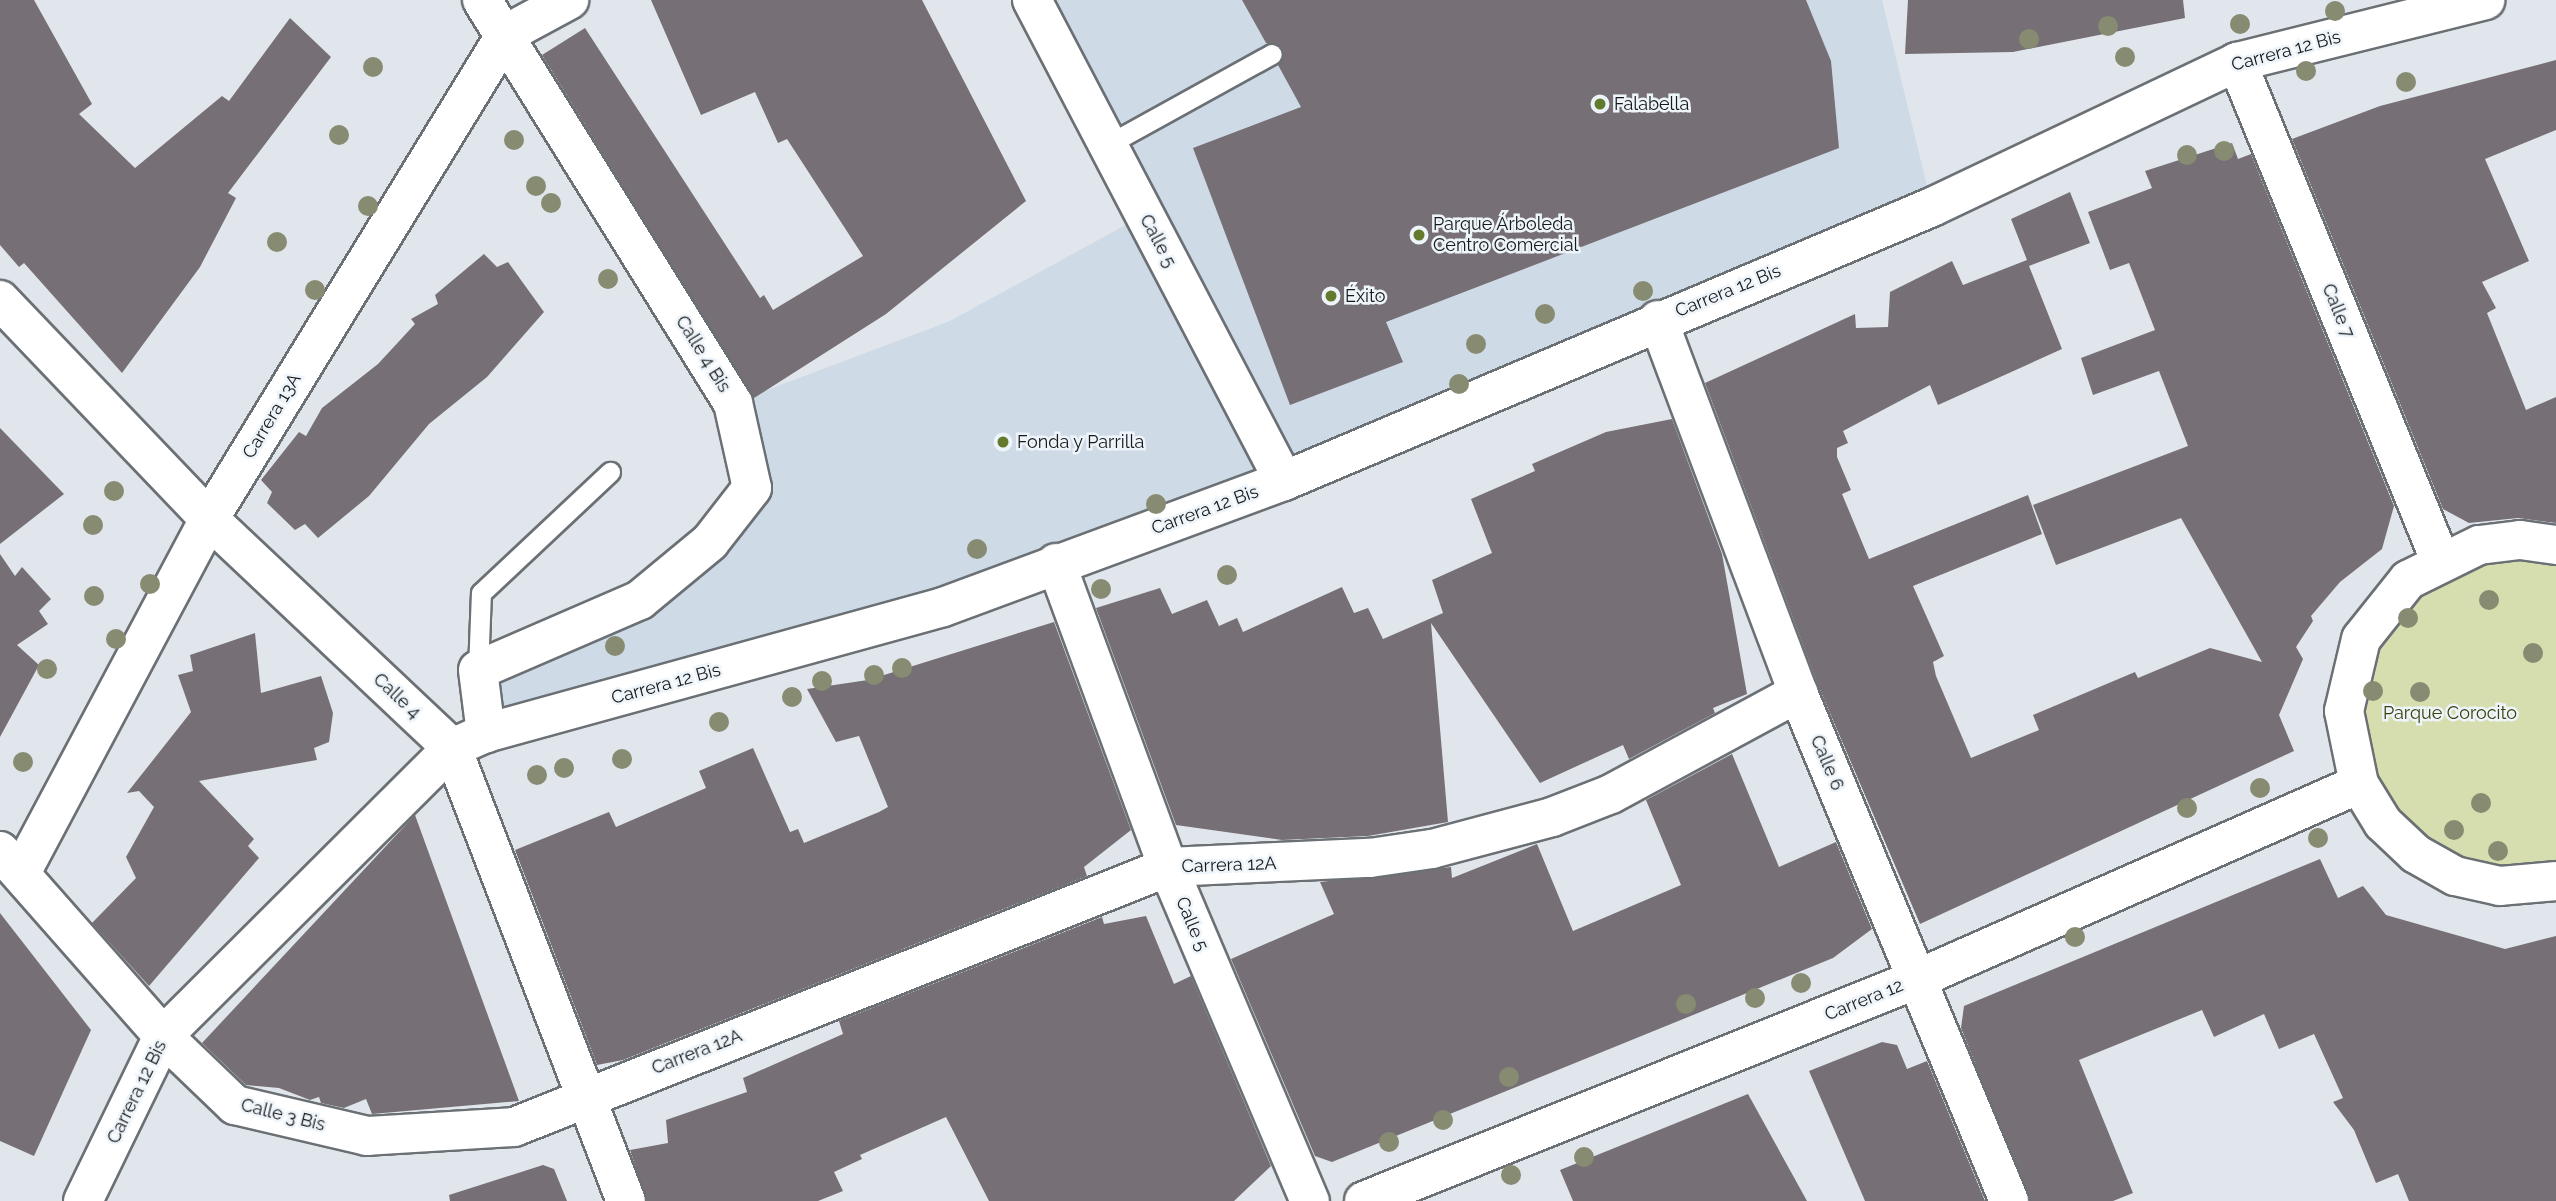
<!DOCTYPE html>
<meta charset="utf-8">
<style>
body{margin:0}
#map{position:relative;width:2556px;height:1201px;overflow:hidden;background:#e0e6ec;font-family:Raleway,sans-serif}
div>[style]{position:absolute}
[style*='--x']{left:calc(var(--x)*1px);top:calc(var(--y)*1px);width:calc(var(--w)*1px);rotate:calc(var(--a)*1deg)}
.built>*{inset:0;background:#cedae6}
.green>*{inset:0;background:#d6ddae}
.building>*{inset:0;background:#767076}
.roads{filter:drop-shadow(2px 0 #6b7075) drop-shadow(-2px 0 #6b7075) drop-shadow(0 2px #6b7075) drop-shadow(0 -2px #6b7075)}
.lane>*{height:19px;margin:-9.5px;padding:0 9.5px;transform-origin:9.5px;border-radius:9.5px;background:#fff}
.street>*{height:38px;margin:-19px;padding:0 19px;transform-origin:19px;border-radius:19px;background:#fff}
.secondary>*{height:38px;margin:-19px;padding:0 19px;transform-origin:19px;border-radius:19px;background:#fff}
.trees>*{width:20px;height:20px;margin:-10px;border-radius:50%;background:#868b71}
.dots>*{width:19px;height:19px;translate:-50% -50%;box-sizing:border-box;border:4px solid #edf4fa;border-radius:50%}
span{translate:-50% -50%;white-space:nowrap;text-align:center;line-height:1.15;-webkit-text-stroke:5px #edf4fa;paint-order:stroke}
.street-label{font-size:18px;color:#17191b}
.poi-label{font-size:18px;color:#17191b}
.left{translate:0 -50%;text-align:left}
.park-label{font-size:18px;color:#3c410c}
</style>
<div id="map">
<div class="built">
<div style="clip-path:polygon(1032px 0,1882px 0,1932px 207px,1284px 481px,486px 733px,478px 670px,640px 600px,752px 487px,733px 403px,950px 321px,1144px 215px)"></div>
</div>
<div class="green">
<div style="clip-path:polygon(2556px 545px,2556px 881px,2416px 854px,2344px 711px,2408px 580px)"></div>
</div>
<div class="building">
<div style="clip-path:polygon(0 0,34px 0,92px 104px,79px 114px,135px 168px,222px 96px,229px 101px,290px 18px,331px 57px,228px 193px,236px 198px,200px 267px,122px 373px,24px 263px,19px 267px,0 245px)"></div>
<div style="clip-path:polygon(651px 0,922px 0,1026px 201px,886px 314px,754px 398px,542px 55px,585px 28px,760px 298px,764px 295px,773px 310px,863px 256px,787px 139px,778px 143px,755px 92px,701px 115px)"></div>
<div style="clip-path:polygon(1242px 0,1806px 0,1831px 61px,1839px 148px,1386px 322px,1403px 362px,1290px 405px,1193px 148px,1301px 107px,1278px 65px,1283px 49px,1266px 43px)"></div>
<div style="clip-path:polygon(1908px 0,2183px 0,2185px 18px,2013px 52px,1905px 54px)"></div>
<div style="clip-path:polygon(2556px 60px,2556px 130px,2485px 159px,2529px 261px,2482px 282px,2496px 308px,2487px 313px,2526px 410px,2556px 397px,2556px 523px,2518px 518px,2469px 523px,2443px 509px,2292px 139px,2380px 106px)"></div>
<div style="clip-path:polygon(2232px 143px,2238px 159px,2251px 154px,2394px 506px,2382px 549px,2340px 582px,2311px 616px,2313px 621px,2296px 647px,2303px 659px,2279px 715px,2294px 751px,1920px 924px,1818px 685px,1705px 383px,1855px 314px,1856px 328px,1888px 327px,1890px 292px,1952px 261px,1963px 285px,2027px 260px,2011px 219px,2070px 192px,2090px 243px,2029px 266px,2062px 349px,1938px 405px,1930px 385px,1843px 431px,1848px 443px,1837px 448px,1837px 457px,1851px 490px,1842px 494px,1869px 559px,2028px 495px,2042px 534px,1913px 586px,1944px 656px,1933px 662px,1936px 676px,1971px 758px,2039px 730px,2033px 715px,2135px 672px,2138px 678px,2210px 648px,2262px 662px,2181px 518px,2056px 565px,2033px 505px,2188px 446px,2159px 371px,2093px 395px,2081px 358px,2155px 330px,2129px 263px,2110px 270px,2088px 212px,2152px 188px,2145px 171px)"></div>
<div style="clip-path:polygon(484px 254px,497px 267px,508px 262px,544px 312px,487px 377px,429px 424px,369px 496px,318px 538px,305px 524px,295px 530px,267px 503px,272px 492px,261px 480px,299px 432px,306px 436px,322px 408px,378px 364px,415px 324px,411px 319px,438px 304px,435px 295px)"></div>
<div style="clip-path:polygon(1672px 419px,1722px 554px,1747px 694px,1713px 708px,1715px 713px,1629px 759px,1623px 745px,1540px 783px,1431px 623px,1448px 822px,1368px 836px,1282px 840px,1176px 825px,1096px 608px,1160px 588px,1172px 614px,1207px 600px,1219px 626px,1237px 618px,1243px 632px,1342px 587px,1354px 613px,1368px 608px,1383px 639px,1443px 613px,1432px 580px,1492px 553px,1471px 499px,1535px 471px,1532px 464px,1606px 432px)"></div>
<div style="clip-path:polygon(0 428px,64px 494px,0 544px)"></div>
<div style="clip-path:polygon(0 554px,15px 576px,22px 567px,51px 599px,39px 611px,48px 624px,17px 645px,39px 665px,0 737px)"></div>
<div style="clip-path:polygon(1054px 622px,1131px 830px,1084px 867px,1087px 876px,623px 1060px,597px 1065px,515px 850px,609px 812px,616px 827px,706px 788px,699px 771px,753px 748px,790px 832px,798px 829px,804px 843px,879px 812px,888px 807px,859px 736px,836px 742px,807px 689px,868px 680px)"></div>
<div style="clip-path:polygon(255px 633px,261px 693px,321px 676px,333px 713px,329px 742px,314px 748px,317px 760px,199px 781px,254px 839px,248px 846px,259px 858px,149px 986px,92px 923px,136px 878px,126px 857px,154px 807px,139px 791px,127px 793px,191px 712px,178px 675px,193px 671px,190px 655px)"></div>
<div style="clip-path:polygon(1732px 754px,1779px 867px,1836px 842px,1872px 929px,1833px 958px,1725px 1002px,1332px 1162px,1315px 1156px,1231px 959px,1334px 914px,1320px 882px,1451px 867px,1452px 878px,1537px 844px,1573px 931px,1681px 885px,1646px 800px)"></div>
<div style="clip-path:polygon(415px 815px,519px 1101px,372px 1114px,366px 1099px,344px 1108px,321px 1103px,319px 1097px,310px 1100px,279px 1088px,246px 1085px,202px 1043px)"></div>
<div style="clip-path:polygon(2320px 859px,2338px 898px,2363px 886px,2386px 915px,2505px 949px,2556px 936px,2556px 1201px,2409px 1201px,2398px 1174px,2376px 1183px,2354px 1130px,2333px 1102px,2343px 1098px,2314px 1034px,2279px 1049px,2264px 1014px,2214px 1037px,2202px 1010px,2079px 1060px,2133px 1193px,2113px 1201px,2030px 1201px,1961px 1028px,1964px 1006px)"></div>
<div style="clip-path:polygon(0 913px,91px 1030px,34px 1156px,0 1141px)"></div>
<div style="clip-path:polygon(1146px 916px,1174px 984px,1191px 976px,1271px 1166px,1234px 1201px,989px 1201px,946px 1117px,860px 1155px,862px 1159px,834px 1172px,843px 1191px,818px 1201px,647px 1201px,630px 1150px,668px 1143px,666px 1120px,747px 1092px,743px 1078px,843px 1034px,839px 1021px,1102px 917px,1104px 924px)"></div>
<div style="clip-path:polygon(1882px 1042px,1897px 1045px,1907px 1069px,1927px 1061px,1985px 1201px,1865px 1201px,1809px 1071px)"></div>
<div style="clip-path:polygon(1748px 1094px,1807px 1201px,1573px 1201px,1560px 1170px)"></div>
<div style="clip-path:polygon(543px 1165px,554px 1169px,567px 1201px,450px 1201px,449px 1195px)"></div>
</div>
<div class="roads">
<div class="lane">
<div style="--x:1107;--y:145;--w:188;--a:-28.9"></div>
<div style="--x:478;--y:670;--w:77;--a:-87.8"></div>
<div style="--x:481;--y:593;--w:177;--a:-43.2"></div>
</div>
<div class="street">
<div style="--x:482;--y:0;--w:475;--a:58.1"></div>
<div style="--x:733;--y:403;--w:87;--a:77.4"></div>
<div style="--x:752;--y:488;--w:68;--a:127.9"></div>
<div style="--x:710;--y:542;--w:91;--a:140.4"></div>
<div style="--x:640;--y:600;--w:176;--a:156.6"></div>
<div style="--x:478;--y:670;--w:64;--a:82.8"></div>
<div style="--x:1032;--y:0;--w:543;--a:62.35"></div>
<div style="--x:2237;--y:62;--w:538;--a:67.82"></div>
<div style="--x:1658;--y:320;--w:398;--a:69.4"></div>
<div style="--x:1798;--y:693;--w:550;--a:67.44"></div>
<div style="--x:2556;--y:545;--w:36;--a:-172"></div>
<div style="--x:2520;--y:540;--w:41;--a:173"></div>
<div style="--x:2479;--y:545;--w:79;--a:153.8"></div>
<div style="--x:2408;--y:580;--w:75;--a:128.5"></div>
<div style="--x:2361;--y:639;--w:74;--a:103.3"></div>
<div style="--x:2344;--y:711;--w:75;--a:78.4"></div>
<div style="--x:2359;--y:784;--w:46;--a:58.4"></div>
<div style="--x:2383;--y:823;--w:45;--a:43.2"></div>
<div style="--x:2416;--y:854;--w:45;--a:29.4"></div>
<div style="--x:2455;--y:876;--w:46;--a:12.5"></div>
<div style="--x:2500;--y:886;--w:56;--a:-5.1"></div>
<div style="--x:1056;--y:563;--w:324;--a:69.8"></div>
<div style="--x:1168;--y:867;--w:363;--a:67"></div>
<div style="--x:0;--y:851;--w:247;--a:48.6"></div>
<div style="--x:163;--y:1036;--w:100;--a:43.8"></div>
<div style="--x:235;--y:1105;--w:136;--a:13.2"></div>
<div style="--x:367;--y:1136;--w:147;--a:-3.5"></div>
<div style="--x:514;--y:1127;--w:704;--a:-21.68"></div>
<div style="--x:1168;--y:867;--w:202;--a:-2.6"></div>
<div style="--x:1370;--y:858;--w:63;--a:-8.3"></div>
<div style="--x:1432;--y:849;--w:124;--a:-14.9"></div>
<div style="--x:1552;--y:817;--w:63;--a:-21.3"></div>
<div style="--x:1611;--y:794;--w:213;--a:-28.4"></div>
<div style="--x:22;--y:871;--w:399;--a:-62"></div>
<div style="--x:209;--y:519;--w:569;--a:-58.52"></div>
<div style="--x:506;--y:34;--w:72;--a:-28.4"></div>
<div style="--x:1364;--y:1201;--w:596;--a:-21.87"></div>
<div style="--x:1917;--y:979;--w:483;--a:-23.8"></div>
</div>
<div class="secondary">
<div style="--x:0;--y:300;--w:303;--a:46.3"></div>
<div style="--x:209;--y:519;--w:334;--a:43.3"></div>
<div style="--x:452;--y:748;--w:485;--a:69"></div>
<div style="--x:83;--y:1201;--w:183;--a:-64.1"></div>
<div style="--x:163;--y:1036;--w:408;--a:-44.9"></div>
<div style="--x:452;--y:748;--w:37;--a:-24"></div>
<div style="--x:486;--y:733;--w:474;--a:-15.4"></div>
<div style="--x:943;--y:607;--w:364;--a:-20.3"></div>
<div style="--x:1284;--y:481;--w:704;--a:-22.92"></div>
<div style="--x:1932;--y:207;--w:338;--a:-25.4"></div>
<div style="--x:2237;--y:62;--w:256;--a:-14"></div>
</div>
</div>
<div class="trees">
<div style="left:2335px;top:11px"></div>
<div style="left:2240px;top:24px"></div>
<div style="left:2108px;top:26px"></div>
<div style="left:2029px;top:39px"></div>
<div style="left:2125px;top:57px"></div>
<div style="left:373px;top:67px"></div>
<div style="left:2306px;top:71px"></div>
<div style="left:2406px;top:82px"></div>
<div style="left:339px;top:135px"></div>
<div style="left:514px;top:140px"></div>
<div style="left:2224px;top:151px"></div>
<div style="left:2187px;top:155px"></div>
<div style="left:536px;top:186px"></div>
<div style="left:551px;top:203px"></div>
<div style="left:368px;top:206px"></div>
<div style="left:277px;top:242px"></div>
<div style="left:608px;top:279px"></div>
<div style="left:315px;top:290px"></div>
<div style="left:1643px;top:291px"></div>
<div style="left:1545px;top:314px"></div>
<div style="left:1476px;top:344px"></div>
<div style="left:1459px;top:384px"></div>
<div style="left:114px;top:491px"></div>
<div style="left:1156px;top:504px"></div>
<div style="left:93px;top:525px"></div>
<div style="left:977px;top:549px"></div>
<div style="left:1227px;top:575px"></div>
<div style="left:150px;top:584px"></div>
<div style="left:1101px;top:589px"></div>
<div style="left:94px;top:596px"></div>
<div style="left:2489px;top:600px"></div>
<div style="left:2408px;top:618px"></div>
<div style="left:116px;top:639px"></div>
<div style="left:615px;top:646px"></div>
<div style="left:2533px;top:653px"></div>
<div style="left:902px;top:668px"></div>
<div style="left:47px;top:669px"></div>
<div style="left:874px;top:675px"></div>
<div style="left:822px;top:681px"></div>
<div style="left:2373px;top:691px"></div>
<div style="left:2420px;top:692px"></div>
<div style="left:792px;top:697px"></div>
<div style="left:719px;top:722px"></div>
<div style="left:622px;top:759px"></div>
<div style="left:23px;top:762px"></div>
<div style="left:564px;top:768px"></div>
<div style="left:537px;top:775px"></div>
<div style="left:2260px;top:788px"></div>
<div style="left:2481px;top:803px"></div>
<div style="left:2187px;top:808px"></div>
<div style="left:2454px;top:830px"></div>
<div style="left:2318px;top:838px"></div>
<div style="left:2498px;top:851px"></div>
<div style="left:2075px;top:937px"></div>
<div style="left:1801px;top:983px"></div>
<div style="left:1755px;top:998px"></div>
<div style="left:1686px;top:1004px"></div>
<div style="left:1509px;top:1077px"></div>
<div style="left:1443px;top:1120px"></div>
<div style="left:1389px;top:1142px"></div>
<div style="left:1584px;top:1157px"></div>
<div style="left:1511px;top:1175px"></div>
</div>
<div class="dots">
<div style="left:1600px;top:104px;background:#637a2c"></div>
<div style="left:1419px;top:235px;background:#637a2c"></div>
<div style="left:1331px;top:296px;background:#637a2c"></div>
<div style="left:1003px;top:442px;background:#637a2c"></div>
</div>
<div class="street-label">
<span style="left:2286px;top:51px;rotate:-15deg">Carrera 12 Bis</span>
<span style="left:1158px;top:241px;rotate:62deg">Calle 5</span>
<span style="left:1728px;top:291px;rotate:-22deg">Carrera 12 Bis</span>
<span style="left:2338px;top:311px;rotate:68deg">Calle 7</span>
<span style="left:703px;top:354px;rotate:58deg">Calle 4 Bis</span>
<span style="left:272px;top:416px;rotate:-59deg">Carrera 13A</span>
<span style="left:1205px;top:510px;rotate:-20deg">Carrera 12 Bis</span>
<span style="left:666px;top:684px;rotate:-15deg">Carrera 12 Bis</span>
<span style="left:397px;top:696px;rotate:43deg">Calle 4</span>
<span style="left:1827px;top:763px;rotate:67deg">Calle 6</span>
<span style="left:1229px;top:865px;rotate:-2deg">Carrera 12A</span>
<span style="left:1192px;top:924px;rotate:67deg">Calle 5</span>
<span style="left:1864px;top:1000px;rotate:-22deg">Carrera 12</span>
<span style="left:697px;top:1052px;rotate:-21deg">Carrera 12A</span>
<span style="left:137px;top:1092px;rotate:-64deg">Carrera 12 Bis</span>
<span style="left:283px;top:1115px;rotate:14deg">Calle 3 Bis</span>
</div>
<div class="poi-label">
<span class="left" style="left:1614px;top:104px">Falabella</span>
<span class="left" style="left:1433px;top:235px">Parque Árboleda<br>Centro Comercial</span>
<span class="left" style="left:1345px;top:296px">Éxito</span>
<span class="left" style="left:1017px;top:442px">Fonda y Parrilla</span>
</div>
<div class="park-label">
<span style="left:2450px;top:713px">Parque Corocito</span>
</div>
</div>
